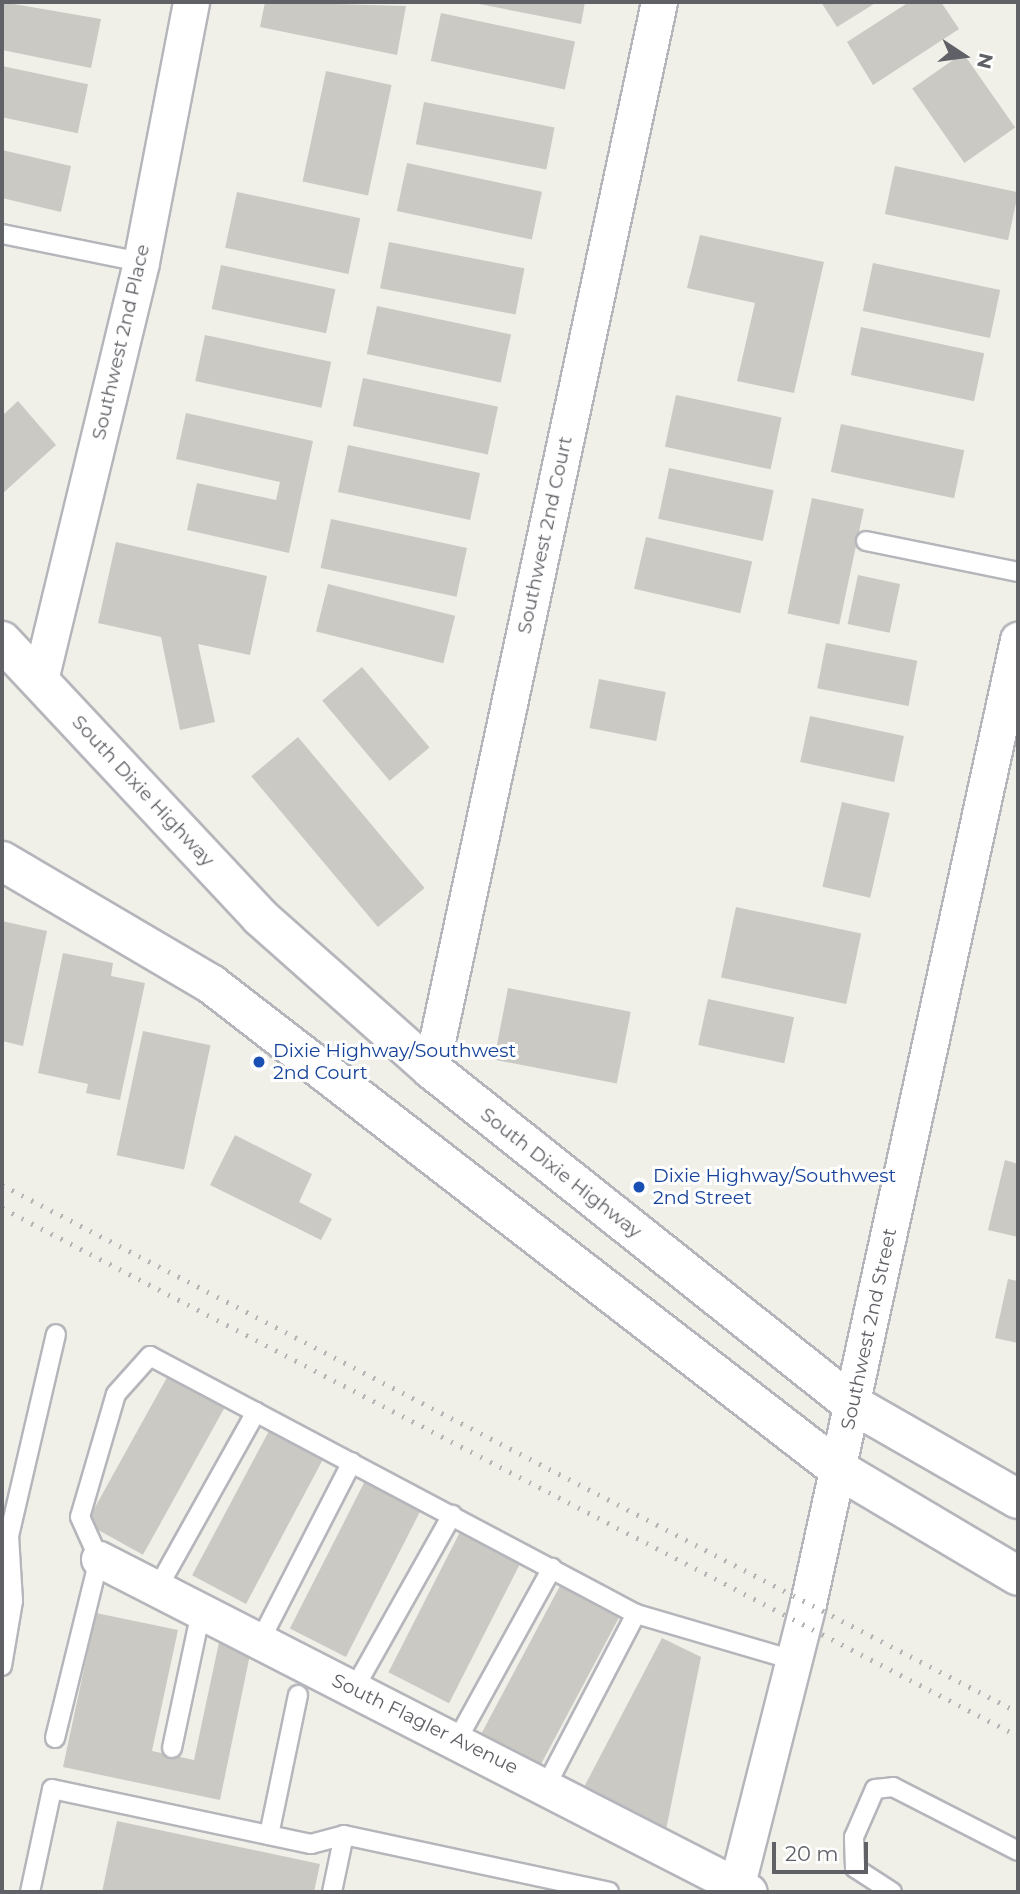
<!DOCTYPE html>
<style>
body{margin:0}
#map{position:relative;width:1020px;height:1894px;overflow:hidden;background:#f0efe8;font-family:Montserrat,sans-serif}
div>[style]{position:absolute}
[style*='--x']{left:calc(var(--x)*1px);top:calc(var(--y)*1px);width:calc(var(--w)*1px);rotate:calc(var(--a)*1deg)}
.building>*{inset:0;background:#cbc9c4;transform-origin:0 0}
.roads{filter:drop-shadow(2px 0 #b5b6bb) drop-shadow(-2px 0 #b5b6bb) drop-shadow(0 2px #b5b6bb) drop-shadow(0 -2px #b5b6bb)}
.service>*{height:18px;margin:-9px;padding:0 9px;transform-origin:9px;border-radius:9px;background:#fff}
.minor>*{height:35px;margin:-17.5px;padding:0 17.5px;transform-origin:17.5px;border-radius:17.5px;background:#fff}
.secondary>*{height:38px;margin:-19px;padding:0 19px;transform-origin:19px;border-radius:19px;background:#fff}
.rail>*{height:5px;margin-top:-2.5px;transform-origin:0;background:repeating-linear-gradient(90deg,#b5b5b6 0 2px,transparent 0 11px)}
.dots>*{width:19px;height:19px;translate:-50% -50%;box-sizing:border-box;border:4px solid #fff;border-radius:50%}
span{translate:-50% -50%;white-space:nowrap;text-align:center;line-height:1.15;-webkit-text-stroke:6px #fff;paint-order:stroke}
.street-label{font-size:19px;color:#5f6166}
.transit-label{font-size:19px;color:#164399}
.left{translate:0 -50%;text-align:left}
.frame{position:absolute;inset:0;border:4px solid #5f6166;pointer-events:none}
.north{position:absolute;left:929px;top:21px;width:70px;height:70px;-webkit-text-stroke:5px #fff;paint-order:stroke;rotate:103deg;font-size:19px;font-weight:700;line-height:28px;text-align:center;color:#5f6166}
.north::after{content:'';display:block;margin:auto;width:24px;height:32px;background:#5f6166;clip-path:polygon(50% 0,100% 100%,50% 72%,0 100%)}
.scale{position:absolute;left:772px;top:1842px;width:96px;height:32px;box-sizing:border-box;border:4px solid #5f6166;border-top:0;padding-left:9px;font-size:21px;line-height:24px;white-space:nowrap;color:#5f6166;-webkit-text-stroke:5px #fff;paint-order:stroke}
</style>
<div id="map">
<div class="building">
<div style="clip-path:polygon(2px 2px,101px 19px,91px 68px,2px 50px)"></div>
<div style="clip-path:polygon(265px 2px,406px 6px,397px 55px,260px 27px)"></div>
<div style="clip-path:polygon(469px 2px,585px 2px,581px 24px)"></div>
<div style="clip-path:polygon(821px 2px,877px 2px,837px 27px)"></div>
<div style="clip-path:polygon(909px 2px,941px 2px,959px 29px,873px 85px,847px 42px)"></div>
<div style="left:441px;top:13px;width:137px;height:49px;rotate:12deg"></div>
<div style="left:963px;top:53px;width:91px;height:62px;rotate:55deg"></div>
<div style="left:2px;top:66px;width:88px;height:50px;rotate:12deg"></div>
<div style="left:326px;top:71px;width:67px;height:113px;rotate:12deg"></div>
<div style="left:424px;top:102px;width:133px;height:43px;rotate:11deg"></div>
<div style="clip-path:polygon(2px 150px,71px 166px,61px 212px,2px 198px)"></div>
<div style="left:407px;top:163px;width:138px;height:49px;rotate:12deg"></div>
<div style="left:895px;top:166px;width:126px;height:49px;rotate:12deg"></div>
<div style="left:237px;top:192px;width:126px;height:57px;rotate:12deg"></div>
<div style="clip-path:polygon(700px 235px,824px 262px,794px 393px,737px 381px,755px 303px,687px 288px)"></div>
<div style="left:389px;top:242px;width:138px;height:47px;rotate:11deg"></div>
<div style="left:873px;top:263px;width:130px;height:49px;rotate:12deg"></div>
<div style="left:221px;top:265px;width:117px;height:45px;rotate:12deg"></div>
<div style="left:377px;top:306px;width:137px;height:49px;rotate:12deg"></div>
<div style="left:861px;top:327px;width:126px;height:49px;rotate:12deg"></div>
<div style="left:205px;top:335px;width:129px;height:47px;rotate:12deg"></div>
<div style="left:363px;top:378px;width:138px;height:49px;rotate:12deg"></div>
<div style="left:676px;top:395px;width:108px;height:53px;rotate:12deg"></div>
<div style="clip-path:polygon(18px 401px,56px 445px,2px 494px,2px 416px)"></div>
<div style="clip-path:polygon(186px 413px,313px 441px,289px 553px,187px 530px,197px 483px,276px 500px,280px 482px,176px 459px)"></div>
<div style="left:841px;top:424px;width:126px;height:49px;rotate:12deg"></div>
<div style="left:348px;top:445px;width:135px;height:48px;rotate:12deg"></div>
<div style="left:669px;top:468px;width:107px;height:52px;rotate:12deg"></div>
<div style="left:812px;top:498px;width:53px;height:118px;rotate:12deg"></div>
<div style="left:331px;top:519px;width:139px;height:50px;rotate:12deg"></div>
<div style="left:646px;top:537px;width:109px;height:53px;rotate:13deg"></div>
<div style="clip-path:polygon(116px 542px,267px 576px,250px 655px,198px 644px,215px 722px,180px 730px,161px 637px,98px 623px)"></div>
<div style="left:858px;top:575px;width:43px;height:50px;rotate:12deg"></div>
<div style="left:328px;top:584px;width:131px;height:49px;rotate:14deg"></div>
<div style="left:826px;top:643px;width:93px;height:46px;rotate:11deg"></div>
<div style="left:362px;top:667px;width:105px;height:52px;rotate:50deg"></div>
<div style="left:599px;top:679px;width:68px;height:50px;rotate:11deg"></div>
<div style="left:810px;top:716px;width:96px;height:47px;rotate:12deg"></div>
<div style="left:298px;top:737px;width:197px;height:61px;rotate:50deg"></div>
<div style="left:842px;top:802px;width:49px;height:87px;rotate:13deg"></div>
<div style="left:736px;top:907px;width:128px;height:72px;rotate:12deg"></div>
<div style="clip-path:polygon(2px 921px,47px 931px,23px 1046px,2px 1041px)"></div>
<div style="clip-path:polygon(63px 953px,113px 963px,111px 976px,145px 983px,120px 1100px,86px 1093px,88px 1084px,38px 1073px)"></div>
<div style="left:508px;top:988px;width:125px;height:73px;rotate:11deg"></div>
<div style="left:708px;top:999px;width:88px;height:47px;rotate:12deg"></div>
<div style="left:143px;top:1031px;width:69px;height:127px;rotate:12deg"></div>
<div style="clip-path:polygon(235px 1135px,312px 1174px,299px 1202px,332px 1219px,321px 1240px,210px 1185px)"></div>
<div style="clip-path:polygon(1005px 1160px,1018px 1164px,1018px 1237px,988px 1230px)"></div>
<div style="clip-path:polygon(1008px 1279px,1018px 1281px,1018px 1343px,995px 1338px)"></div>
<div style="left:170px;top:1372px;width:65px;height:173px;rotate:29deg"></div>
<div style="left:271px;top:1427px;width:61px;height:168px;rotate:28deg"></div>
<div style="left:367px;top:1477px;width:63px;height:170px;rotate:27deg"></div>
<div style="left:462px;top:1528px;width:68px;height:162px;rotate:27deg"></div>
<div style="left:562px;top:1582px;width:67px;height:175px;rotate:28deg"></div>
<div style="clip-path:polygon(96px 1613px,178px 1630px,152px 1751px,194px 1760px,221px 1633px,253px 1640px,220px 1800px,63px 1767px)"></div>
<div style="clip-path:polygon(662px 1638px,701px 1657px,666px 1830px,583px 1789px)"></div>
<div style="clip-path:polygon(117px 1821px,320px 1864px,314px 1892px,102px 1892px)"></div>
</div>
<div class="roads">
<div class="service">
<div style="--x:2;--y:234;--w:142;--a:11.4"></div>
<div style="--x:866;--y:541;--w:155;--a:11.5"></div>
<div style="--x:157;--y:1589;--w:203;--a:-60.8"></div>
<div style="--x:260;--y:1641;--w:201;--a:-62.8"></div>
<div style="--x:2;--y:1666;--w:66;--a:-80.4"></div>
<div style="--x:13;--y:1601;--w:65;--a:-93.5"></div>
<div style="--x:9;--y:1536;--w:207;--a:-76.9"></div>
<div style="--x:354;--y:1689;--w:200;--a:-60.6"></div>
<div style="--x:55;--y:1738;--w:184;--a:-76.2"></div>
<div style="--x:99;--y:1559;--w:46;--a:-114.3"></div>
<div style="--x:80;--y:1517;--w:128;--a:-73.7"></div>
<div style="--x:116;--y:1394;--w:51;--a:-48.2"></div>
<div style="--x:150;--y:1356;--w:550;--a:27.96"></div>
<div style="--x:636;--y:1614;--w:164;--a:16.3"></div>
<div style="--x:456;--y:1742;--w:199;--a:-61.1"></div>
<div style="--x:172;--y:1748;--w:140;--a:-78"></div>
<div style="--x:547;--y:1784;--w:192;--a:-62.4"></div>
<div style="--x:269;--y:1835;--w:143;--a:-78.3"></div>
<div style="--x:30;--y:1892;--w:105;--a:-77.9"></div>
<div style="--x:52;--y:1789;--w:265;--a:12"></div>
<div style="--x:311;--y:1844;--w:34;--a:-15"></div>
<div style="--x:332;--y:1892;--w:58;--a:-78.1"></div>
<div style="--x:344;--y:1835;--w:271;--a:12.1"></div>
<div style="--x:892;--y:1892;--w:44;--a:-147"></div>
<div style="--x:855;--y:1868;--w:31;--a:-92"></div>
<div style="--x:854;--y:1837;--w:52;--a:-66.4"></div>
<div style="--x:875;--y:1789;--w:18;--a:-6"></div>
<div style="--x:893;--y:1787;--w:140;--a:27.1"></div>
</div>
<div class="minor">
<div style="--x:40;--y:680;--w:430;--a:-76.4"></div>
<div style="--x:141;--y:262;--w:265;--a:-79.1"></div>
<div style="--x:431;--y:1069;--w:1091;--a:-77.94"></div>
<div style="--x:99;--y:1559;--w:730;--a:27.13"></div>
<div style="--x:735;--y:1892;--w:298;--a:-75.8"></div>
<div style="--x:808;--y:1603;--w:986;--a:-77.7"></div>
</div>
<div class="secondary">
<div style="--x:2;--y:641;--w:378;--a:46.9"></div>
<div style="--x:260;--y:917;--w:229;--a:41.6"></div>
<div style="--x:431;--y:1069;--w:538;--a:38.51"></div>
<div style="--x:852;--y:1404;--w:191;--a:29.8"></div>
<div style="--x:2;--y:861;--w:243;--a:30.5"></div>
<div style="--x:211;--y:984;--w:793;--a:37.72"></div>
<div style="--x:838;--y:1469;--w:209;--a:30.7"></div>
</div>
</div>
<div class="rail">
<div style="--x:2;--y:1185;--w:1145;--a:27.42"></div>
<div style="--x:2;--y:1208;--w:1145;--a:27.46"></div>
</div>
<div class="dots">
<div style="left:259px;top:1062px;background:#1a4fb4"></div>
<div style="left:639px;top:1187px;background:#1a4fb4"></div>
</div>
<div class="street-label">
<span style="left:121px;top:342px;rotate:-77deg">Southwest 2nd Place</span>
<span style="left:545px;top:535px;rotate:-78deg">Southwest 2nd Court</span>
<span style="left:143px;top:791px;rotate:47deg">South Dixie Highway</span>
<span style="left:561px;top:1173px;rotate:38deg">South Dixie Highway</span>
<span style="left:869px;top:1329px;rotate:-78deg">Southwest 2nd Street</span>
<span style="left:425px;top:1724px;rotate:26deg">South Flagler Avenue</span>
</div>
<div class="transit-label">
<span class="left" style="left:273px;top:1062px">Dixie Highway/Southwest<br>2nd Court</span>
<span class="left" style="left:653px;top:1187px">Dixie Highway/Southwest<br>2nd Street</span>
</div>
<div class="frame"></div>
<div class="north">N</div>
<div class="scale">20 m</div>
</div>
